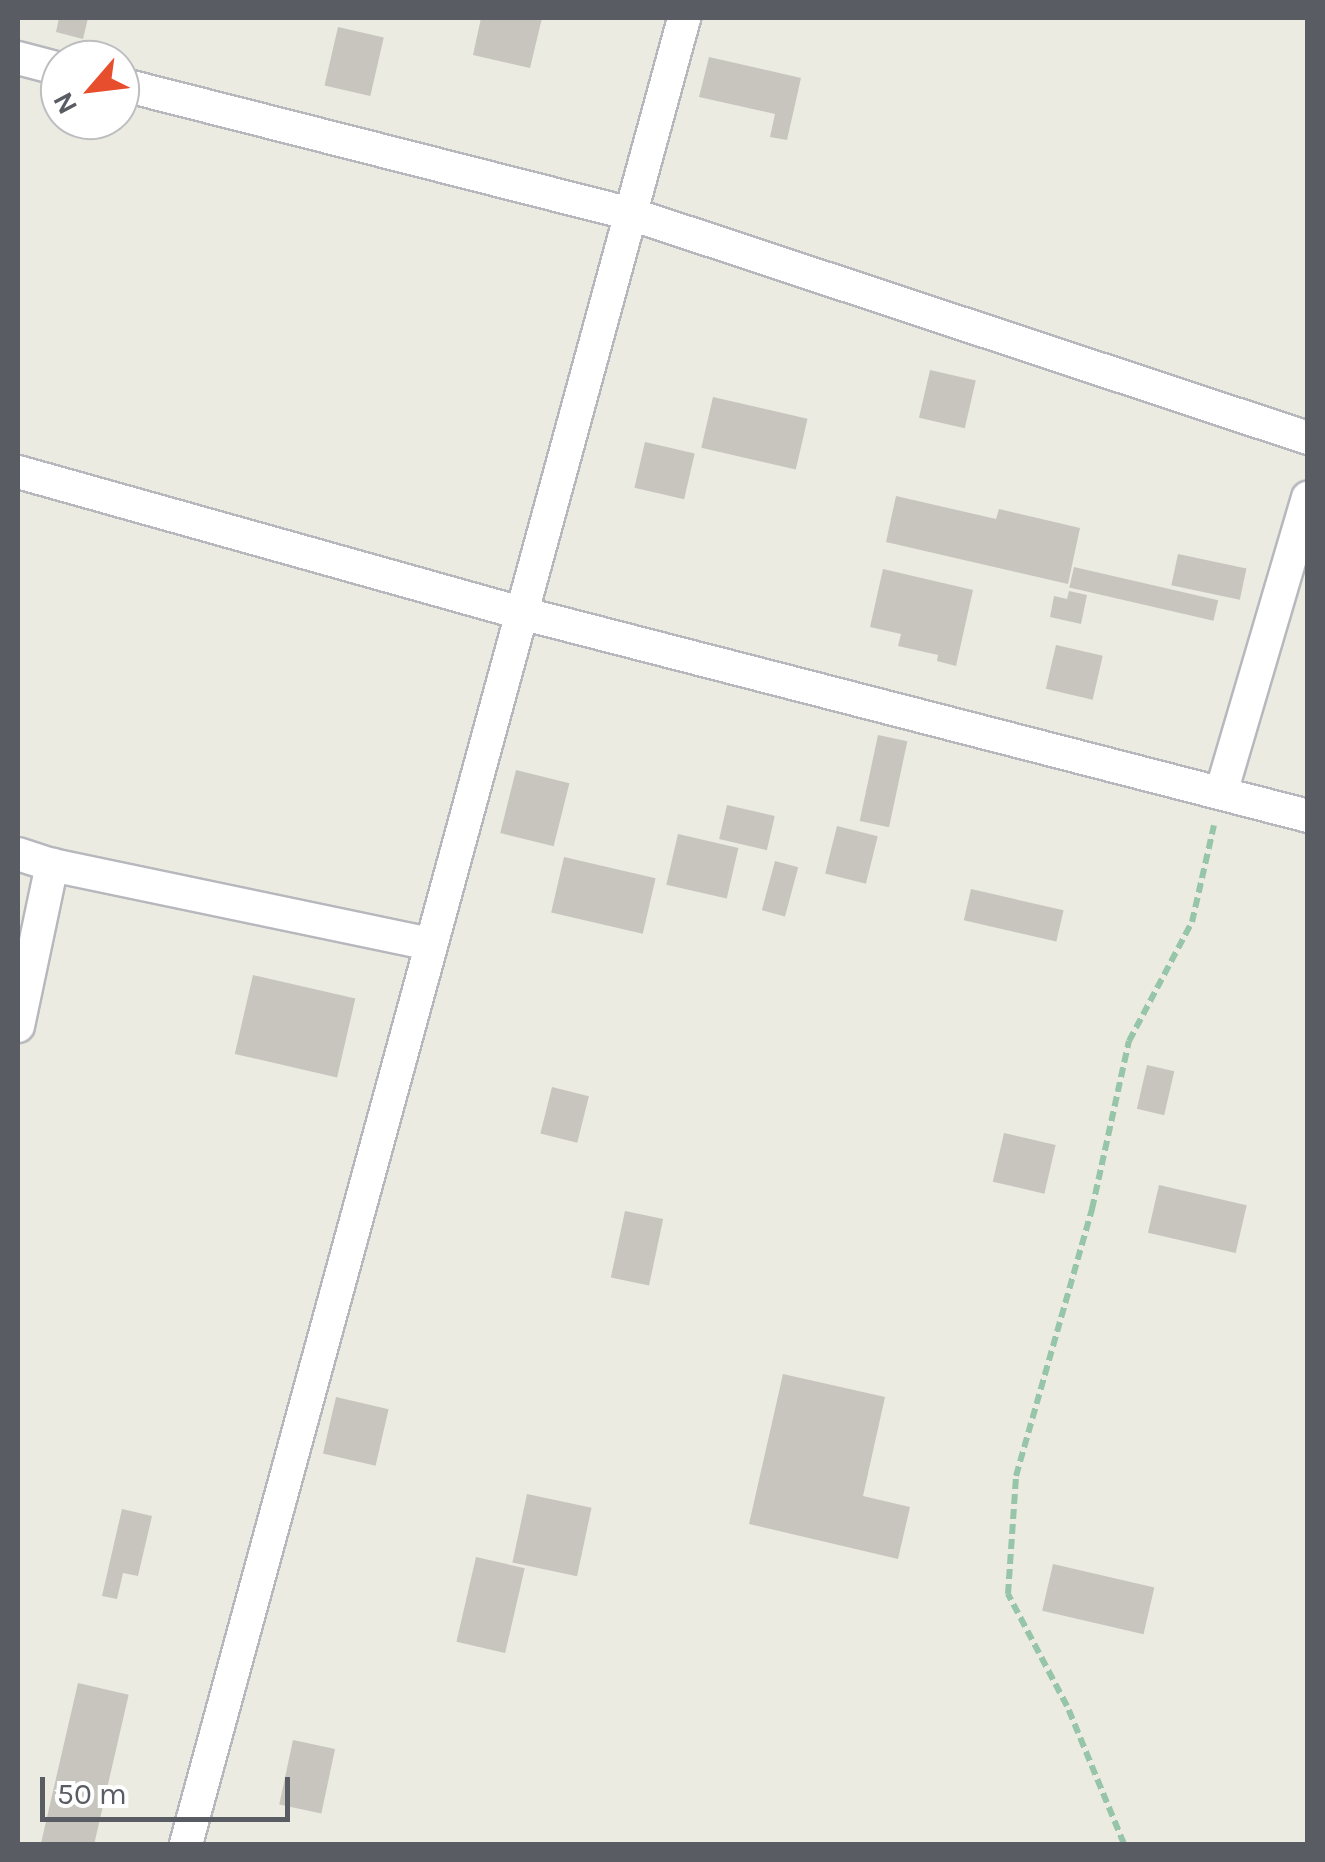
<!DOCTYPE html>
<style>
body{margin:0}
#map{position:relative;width:1325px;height:1862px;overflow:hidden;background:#ecebe1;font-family:Karla,sans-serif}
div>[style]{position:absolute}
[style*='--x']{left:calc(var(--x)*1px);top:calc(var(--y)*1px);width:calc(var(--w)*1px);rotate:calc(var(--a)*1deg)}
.building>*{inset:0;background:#c7c5be;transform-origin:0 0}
.path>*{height:6px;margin-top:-3px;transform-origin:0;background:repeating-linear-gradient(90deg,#96c5a9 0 10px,transparent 0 15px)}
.roads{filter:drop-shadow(2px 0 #b6b8bd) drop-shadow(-2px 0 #b6b8bd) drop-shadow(0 2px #b6b8bd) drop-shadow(0 -2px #b6b8bd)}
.minor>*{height:32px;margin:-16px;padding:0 16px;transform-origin:16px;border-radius:16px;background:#fff}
span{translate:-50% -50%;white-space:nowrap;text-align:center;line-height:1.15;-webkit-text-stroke:9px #fff;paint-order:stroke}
.frame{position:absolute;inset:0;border:20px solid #595c62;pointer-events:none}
.north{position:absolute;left:40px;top:40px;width:100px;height:100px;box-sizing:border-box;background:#fff;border:2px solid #bdbec0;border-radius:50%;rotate:242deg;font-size:28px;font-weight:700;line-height:40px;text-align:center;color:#595c62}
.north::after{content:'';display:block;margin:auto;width:35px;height:45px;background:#e64e2d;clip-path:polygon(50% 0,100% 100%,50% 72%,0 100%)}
.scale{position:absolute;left:40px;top:1777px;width:250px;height:45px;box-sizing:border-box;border:5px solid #595c62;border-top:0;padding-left:12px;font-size:30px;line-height:35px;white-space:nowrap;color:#595c62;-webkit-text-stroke:8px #fff;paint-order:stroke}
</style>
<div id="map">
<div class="building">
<div style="clip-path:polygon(59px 18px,88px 18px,83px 39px,56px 32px)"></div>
<div style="clip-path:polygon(481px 18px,542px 18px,530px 68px,473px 55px)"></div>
<div style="left:338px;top:27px;width:47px;height:60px;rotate:13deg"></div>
<div style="clip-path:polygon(709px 57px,801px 78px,787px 140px,770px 137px,775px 114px,699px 97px)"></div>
<div style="left:930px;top:370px;width:47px;height:49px;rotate:13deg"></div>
<div style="left:713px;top:397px;width:97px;height:52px;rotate:13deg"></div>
<div style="left:645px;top:442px;width:51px;height:47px;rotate:13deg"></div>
<div style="clip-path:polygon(896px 496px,996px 519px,999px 509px,1080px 528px,1068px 584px,886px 542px)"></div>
<div style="left:1178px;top:554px;width:70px;height:32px;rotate:12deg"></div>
<div style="left:1074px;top:567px;width:148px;height:21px;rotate:13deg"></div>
<div style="clip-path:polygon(883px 569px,973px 590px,956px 666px,937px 661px,938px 655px,898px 646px,901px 634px,870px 627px)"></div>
<div style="clip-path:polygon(1069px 591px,1087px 595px,1081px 624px,1050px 617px,1054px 596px,1067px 599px)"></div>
<div style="left:1056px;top:645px;width:48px;height:45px;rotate:13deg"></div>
<div style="left:878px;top:735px;width:30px;height:88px;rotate:12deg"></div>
<div style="left:516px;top:770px;width:55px;height:65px;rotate:14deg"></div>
<div style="left:727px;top:805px;width:49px;height:35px;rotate:13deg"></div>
<div style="left:837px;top:826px;width:42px;height:49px;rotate:14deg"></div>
<div style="left:678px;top:834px;width:62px;height:52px;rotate:13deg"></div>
<div style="left:564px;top:857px;width:94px;height:57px;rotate:13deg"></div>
<div style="left:775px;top:861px;width:24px;height:51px;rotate:15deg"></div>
<div style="left:971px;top:889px;width:95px;height:32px;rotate:13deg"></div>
<div style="left:253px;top:975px;width:105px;height:81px;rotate:13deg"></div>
<div style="left:1147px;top:1065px;width:28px;height:45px;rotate:13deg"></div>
<div style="left:552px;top:1087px;width:38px;height:48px;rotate:14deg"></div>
<div style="left:1004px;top:1133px;width:53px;height:50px;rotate:13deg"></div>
<div style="left:1159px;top:1185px;width:90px;height:49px;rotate:13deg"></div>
<div style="left:625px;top:1211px;width:39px;height:68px;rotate:12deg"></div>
<div style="clip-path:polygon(783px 1374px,885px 1397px,863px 1496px,910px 1507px,898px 1559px,749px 1524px)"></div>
<div style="left:336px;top:1397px;width:54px;height:58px;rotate:13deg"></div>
<div style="left:527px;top:1494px;width:66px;height:70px;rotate:12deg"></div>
<div style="clip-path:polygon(122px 1509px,152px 1516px,138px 1576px,123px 1573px,117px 1599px,102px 1596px)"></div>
<div style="left:476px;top:1557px;width:50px;height:87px;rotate:13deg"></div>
<div style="left:1053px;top:1564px;width:104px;height:48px;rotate:13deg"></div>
<div style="left:78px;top:1683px;width:52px;height:165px;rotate:13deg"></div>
<div style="left:293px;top:1740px;width:43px;height:66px;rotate:12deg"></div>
</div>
<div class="path">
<div style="--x:1124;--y:1844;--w:149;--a:-112.4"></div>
<div style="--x:1067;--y:1706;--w:127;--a:-117.8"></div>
<div style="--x:1008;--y:1594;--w:118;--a:-86.1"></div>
<div style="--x:1016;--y:1476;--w:278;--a:-74.1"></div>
<div style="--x:1092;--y:1209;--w:172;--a:-77.6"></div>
<div style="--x:1129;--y:1041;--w:135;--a:-62.1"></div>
<div style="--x:1192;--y:922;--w:99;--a:-77.2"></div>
</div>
<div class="roads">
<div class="minor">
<div style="--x:18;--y:58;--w:43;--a:14.7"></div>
<div style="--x:120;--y:84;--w:527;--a:14.27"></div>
<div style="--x:631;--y:214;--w:713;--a:18.31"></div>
<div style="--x:18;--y:472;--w:522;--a:15.66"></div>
<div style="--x:521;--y:613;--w:813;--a:14.46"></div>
<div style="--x:1221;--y:793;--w:308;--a:-73.6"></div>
<div style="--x:18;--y:854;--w:36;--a:18"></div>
<div style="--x:52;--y:865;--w:387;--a:11.8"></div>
<div style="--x:18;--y:1026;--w:165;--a:-78.1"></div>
<div style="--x:186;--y:1844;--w:1893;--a:-74.74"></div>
</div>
</div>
<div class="frame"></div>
<div class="north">N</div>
<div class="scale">50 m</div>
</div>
